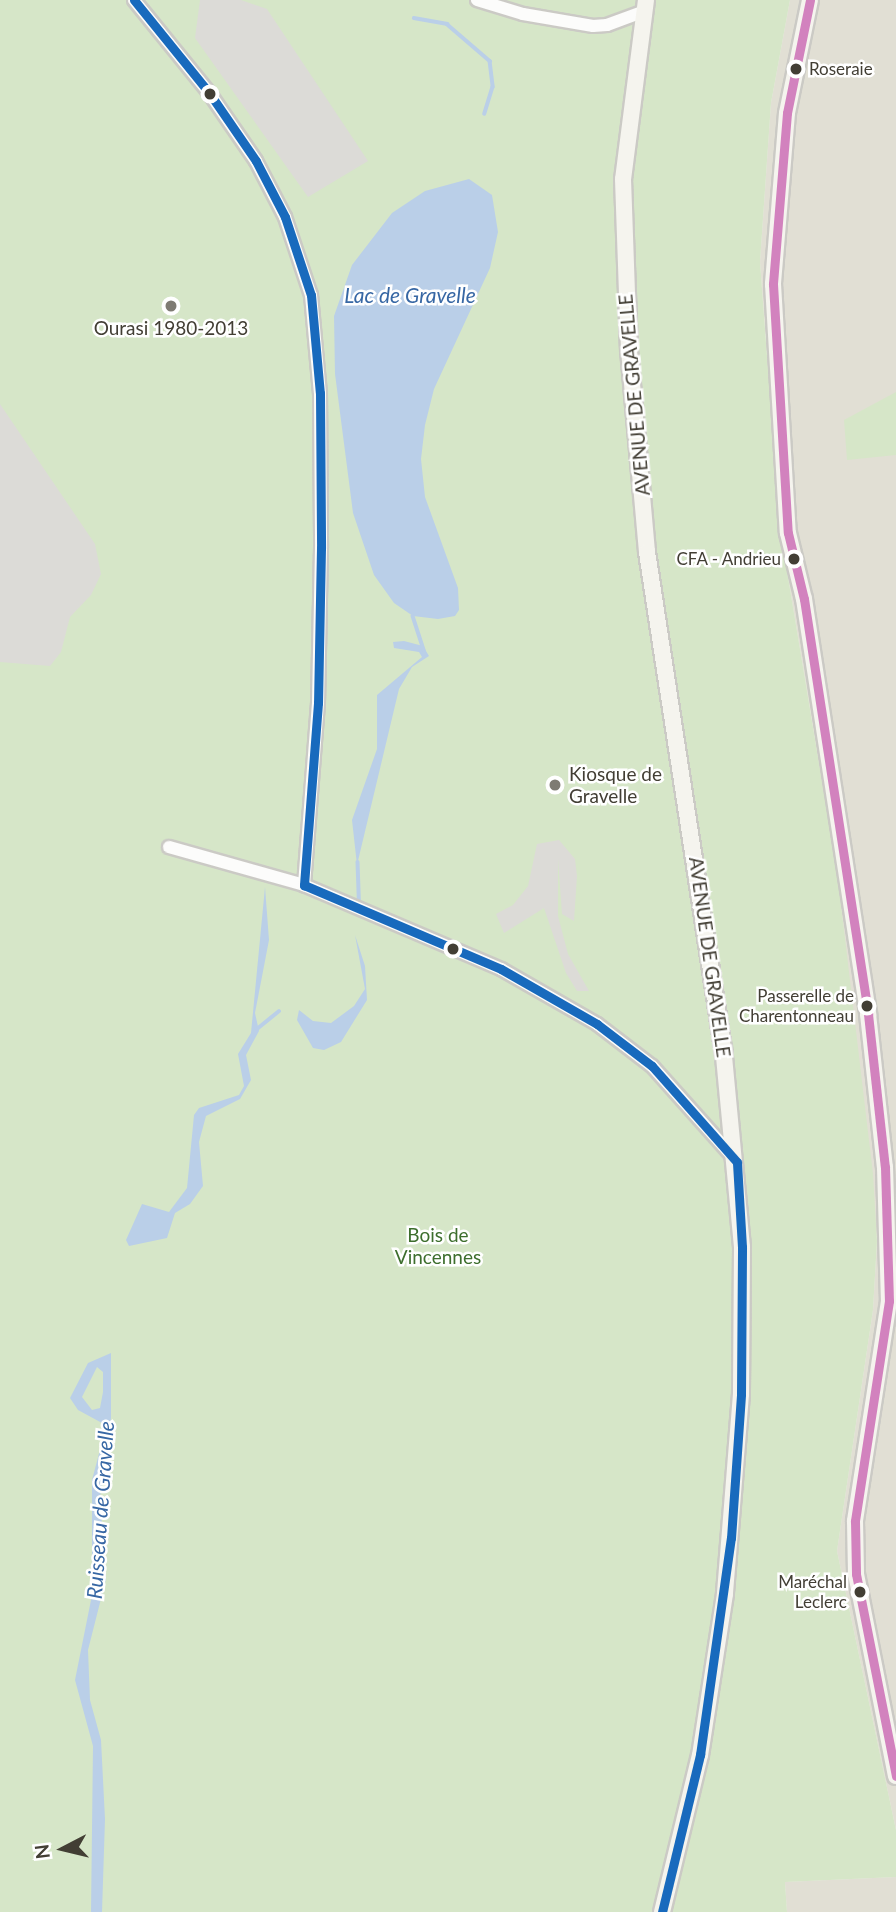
<!DOCTYPE html>
<meta charset="utf-8">
<style>
body{margin:0}
#map{position:relative;width:896px;height:1912px;overflow:hidden;background:#edece7;font-family:Lato,sans-serif}
div>[style]{position:absolute}
[style*='--x']{left:calc(var(--x)*1px);top:calc(var(--y)*1px);width:calc(var(--w)*1px);rotate:calc(var(--a)*1deg)}
.residential>*{inset:0;background:#e1dfd4}
.green>*{inset:0;background:#d6e6c8}
.parking>*{inset:0;background:#dcdbd7}
.water>*{inset:0;background:#bacfe8}
.stream>*{height:3.5px;margin:-1.75px;padding:0 1.75px;transform-origin:1.75px;border-radius:1.75px;background:#bacfe8}
.roads{filter:drop-shadow(2px 0 #cbcac5) drop-shadow(-2px 0 #cbcac5) drop-shadow(0 2px #cbcac5) drop-shadow(0 -2px #cbcac5)}
.street>*{height:12px;margin:-6px;padding:0 6px;transform-origin:6px;border-radius:6px;background:#fcfcfb}
.secondary>*{height:16px;margin:-8px;padding:0 8px;transform-origin:8px;border-radius:8px;background:#f5f4ee}
.bus-1>*{height:9px;margin:-4.5px;padding:0 4.5px;transform-origin:4.5px;border-radius:4.5px;background:#d282be}
.bus-2>*{height:9px;margin:-4.5px;padding:0 4.5px;transform-origin:4.5px;border-radius:4.5px;background:#186abd}
.dots>*{width:19px;height:19px;translate:-50% -50%;box-sizing:border-box;border:4px solid #fff;border-radius:50%}
span{translate:-50% -50%;white-space:nowrap;text-align:center;line-height:1.15;-webkit-text-stroke:5px #fff;paint-order:stroke}
.bus-label{font-size:17px;color:#423e34}
.left{translate:0 -50%;text-align:left}
.right{translate:-100% -50%;text-align:right}
.poi-label{font-size:19px;color:#423e34}
.street-label{font-size:19px;color:#423e34}
.park-label{font-size:19px;color:#3d6e2d}
.water-label{font-size:21px;color:#3767a4;font-style:italic}
.north{position:absolute;left:28px;top:1814px;width:70px;height:70px;-webkit-text-stroke:5px #fff;paint-order:stroke;rotate:263deg;font-size:19px;font-weight:700;line-height:28px;text-align:center;color:#423e34}
.north::after{content:'';display:block;margin:auto;width:24px;height:32px;background:#423e34;clip-path:polygon(50% 0,100% 100%,50% 72%,0 100%)}
</style>
<div id="map">
<div class="residential">
<div style="clip-path:polygon(790px 0,896px 0,896px 1830px,837px 1551px,873px 1310px,877px 1241px,837px 871px,780px 529px,760px 262px,771px 103px)"></div>
<div style="clip-path:polygon(896px 1877px,896px 1912px,787px 1912px,785px 1882px)"></div>
</div>
<div class="green">
<div style="clip-path:polygon(0 0,790px 0,771px 103px,760px 262px,780px 529px,837px 871px,873px 1174px,877px 1241px,873px 1310px,837px 1551px,896px 1830px,896px 1877px,785px 1882px,787px 1912px,0 1912px)"></div>
<div style="clip-path:polygon(896px 392px,896px 455px,847px 460px,844px 420px)"></div>
</div>
<div class="parking">
<div style="clip-path:polygon(200px 0,241px 0,267px 9px,368px 161px,308px 197px,195px 38px)"></div>
<div style="clip-path:polygon(0 404px,95px 544px,101px 574px,91px 595px,70px 617px,61px 652px,50px 666px,0 662px)"></div>
<div style="clip-path:polygon(559px 840px,575px 859px,577px 876px,574px 921px,562px 914px,558px 859px,558px 916px,568px 954px,589px 991px,577px 991px,566px 973px,544px 908px,504px 933px,496px 914px,513px 905px,528px 886px,537px 844px)"></div>
</div>
<div class="water">
<div style="clip-path:polygon(469px 179px,492px 195px,498px 232px,490px 268px,434px 389px,425px 425px,421px 459px,425px 497px,458px 588px,459px 610px,455px 616px,438px 619px,413px 616px,394px 603px,374px 575px,353px 513px,335px 374px,334px 316px,352px 265px,392px 213px,425px 191px)"></div>
<div style="clip-path:polygon(404px 641px,423px 646px,429px 656px,412px 667px,399px 689px,357px 865px,352px 820px,377px 749px,377px 695px,422px 657px,419px 652px,394px 648px,393px 642px)"></div>
<div style="clip-path:polygon(265px 887px,269px 940px,255px 1013px,259px 1031px,246px 1055px,251px 1080px,240px 1099px,206px 1116px,199px 1142px,203px 1186px,190px 1204px,175px 1213px,167px 1238px,129px 1246px,126px 1240px,142px 1204px,169px 1212px,187px 1188px,194px 1115px,199px 1108px,239px 1095px,244px 1086px,238px 1054px,251px 1033px)"></div>
<div style="clip-path:polygon(355px 935px,365px 966px,367px 1000px,341px 1042px,324px 1050px,313px 1048px,297px 1020px,299px 1010px,313px 1021px,331px 1023px,354px 1006px,365px 989px)"></div>
<div style="clip-path:polygon(evenodd,111px 1353px,111px 1418px,100px 1497px,106px 1579px,88px 1650px,90px 1700px,101px 1740px,105px 1819px,102px 1912px,91px 1912px,93px 1746px,75px 1680px,92px 1595px,92px 1480px,105px 1431px,102px 1423px,78px 1410px,70px 1398px,88px 1363px,111px 1353px,97px 1367px,103px 1372px,103px 1392px,100px 1408px,92px 1410px,82px 1397px,97px 1367px)"></div>
</div>
<div class="stream">
<div style="--x:414;--y:18;--w:34;--a:10"></div>
<div style="--x:447;--y:24;--w:57;--a:40.7"></div>
<div style="--x:490;--y:61;--w:26;--a:83"></div>
<div style="--x:493;--y:87;--w:28;--a:107"></div>
<div style="--x:413;--y:616;--w:36;--a:72"></div>
<div style="--x:358;--y:862;--w:38;--a:88"></div>
<div style="--x:257;--y:1029;--w:28;--a:-39"></div>
</div>
<div class="roads">
<div class="street">
<div style="--x:134;--y:0;--w:121;--a:51"></div>
<div style="--x:210;--y:94;--w:81;--a:55.5"></div>
<div style="--x:256;--y:161;--w:63;--a:62.6"></div>
<div style="--x:285;--y:217;--w:82;--a:71.6"></div>
<div style="--x:311;--y:295;--w:98;--a:84.8"></div>
<div style="--x:320;--y:393;--w:155;--a:89.6"></div>
<div style="--x:321;--y:548;--w:155;--a:91.1"></div>
<div style="--x:318;--y:703;--w:183;--a:94.4"></div>
<div style="--x:477;--y:0;--w:48;--a:16.9"></div>
<div style="--x:523;--y:14;--w:71;--a:9.7"></div>
<div style="--x:593;--y:26;--w:14;--a:-4"></div>
<div style="--x:607;--y:25;--w:40;--a:-20.2"></div>
<div style="--x:169;--y:847;--w:140;--a:15.7"></div>
<div style="--x:304;--y:885;--w:214;--a:23.1"></div>
<div style="--x:501;--y:969;--w:111;--a:29.8"></div>
<div style="--x:597;--y:1024;--w:69;--a:37.4"></div>
<div style="--x:652;--y:1066;--w:123;--a:48.3"></div>
</div>
<div class="secondary">
<div style="--x:646;--y:0;--w:180;--a:97.3"></div>
<div style="--x:623;--y:179;--w:171;--a:88"></div>
<div style="--x:629;--y:350;--w:203;--a:84.9"></div>
<div style="--x:647;--y:552;--w:500;--a:81.3"></div>
<div style="--x:723;--y:1046;--w:202;--a:84.6"></div>
<div style="--x:742;--y:1247;--w:147;--a:90.4"></div>
<div style="--x:741;--y:1394;--w:201;--a:94.6"></div>
<div style="--x:725;--y:1594;--w:163;--a:98.8"></div>
<div style="--x:700;--y:1755;--w:162;--a:103.6"></div>
<div style="--x:810;--y:0;--w:115;--a:101.5"></div>
<div style="--x:787;--y:113;--w:172;--a:94.7"></div>
<div style="--x:773;--y:284;--w:249;--a:86.6"></div>
<div style="--x:788;--y:533;--w:68;--a:76.4"></div>
<div style="--x:804;--y:599;--w:420;--a:81.2"></div>
<div style="--x:868;--y:1014;--w:154;--a:83.7"></div>
<div style="--x:885;--y:1167;--w:134;--a:88.3"></div>
<div style="--x:889;--y:1301;--w:223;--a:98.8"></div>
<div style="--x:855;--y:1521;--w:53;--a:88.9"></div>
<div style="--x:856;--y:1574;--w:206;--a:78.8"></div>
</div>
</div>
<div class="bus-1">
<div style="--x:810;--y:0;--w:115;--a:101.5"></div>
<div style="--x:787;--y:113;--w:172;--a:94.7"></div>
<div style="--x:773;--y:284;--w:249;--a:86.6"></div>
<div style="--x:788;--y:533;--w:68;--a:76.4"></div>
<div style="--x:804;--y:599;--w:420;--a:81.2"></div>
<div style="--x:868;--y:1014;--w:154;--a:83.7"></div>
<div style="--x:885;--y:1167;--w:134;--a:88.3"></div>
<div style="--x:889;--y:1301;--w:223;--a:98.8"></div>
<div style="--x:855;--y:1521;--w:53;--a:88.9"></div>
<div style="--x:856;--y:1574;--w:206;--a:78.8"></div>
</div>
<div class="bus-2">
<div style="--x:134;--y:0;--w:121;--a:51"></div>
<div style="--x:210;--y:94;--w:81;--a:55.5"></div>
<div style="--x:256;--y:161;--w:63;--a:62.6"></div>
<div style="--x:285;--y:217;--w:82;--a:71.6"></div>
<div style="--x:311;--y:295;--w:98;--a:84.8"></div>
<div style="--x:320;--y:393;--w:155;--a:89.6"></div>
<div style="--x:321;--y:548;--w:155;--a:91.1"></div>
<div style="--x:318;--y:703;--w:183;--a:94.4"></div>
<div style="--x:304;--y:885;--w:214;--a:23.1"></div>
<div style="--x:501;--y:969;--w:111;--a:29.8"></div>
<div style="--x:597;--y:1024;--w:69;--a:37.4"></div>
<div style="--x:652;--y:1066;--w:128;--a:48.5"></div>
<div style="--x:662;--y:1912;--w:162;--a:-76.4"></div>
<div style="--x:700;--y:1755;--w:219;--a:-81.9"></div>
<div style="--x:731;--y:1538;--w:144;--a:-86"></div>
<div style="--x:741;--y:1394;--w:147;--a:-89.6"></div>
<div style="--x:742;--y:1247;--w:85;--a:-93.4"></div>
</div>
<div class="dots">
<div style="left:796px;top:69px;background:#423e34"></div>
<div style="left:210px;top:94px;background:#423e34"></div>
<div style="left:171px;top:306px;background:#7e7b73"></div>
<div style="left:794px;top:559px;background:#423e34"></div>
<div style="left:555px;top:785px;background:#7e7b73"></div>
<div style="left:453px;top:949px;background:#423e34"></div>
<div style="left:867px;top:1006px;background:#423e34"></div>
<div style="left:860px;top:1592px;background:#423e34"></div>
</div>
<div class="bus-label">
<span class="left" style="left:809px;top:69px">Roseraie</span>
<span class="right" style="left:781px;top:559px">CFA - Andrieu</span>
<span class="right" style="left:854px;top:1006px">Passerelle de<br>Charentonneau</span>
<span class="right" style="left:847px;top:1592px">Maréchal<br>Leclerc</span>
</div>
<div class="poi-label">
<span style="left:171px;top:328px">Ourasi 1980-2013</span>
<span class="left" style="left:569px;top:785px">Kiosque de<br>Gravelle</span>
</div>
<div class="street-label">
<span style="left:634px;top:395px;rotate:-95deg">AVENUE DE GRAVELLE</span>
<span style="left:710px;top:957px;rotate:82deg">AVENUE DE GRAVELLE</span>
</div>
<div class="park-label">
<span style="left:438px;top:1246px">Bois de<br>Vincennes</span>
</div>
<div class="water-label">
<span style="left:410px;top:295px">Lac de Gravelle</span>
<span style="left:100px;top:1510px;rotate:-86deg">Ruisseau de Gravelle</span>
</div>
<div class="north">N</div>
</div>
